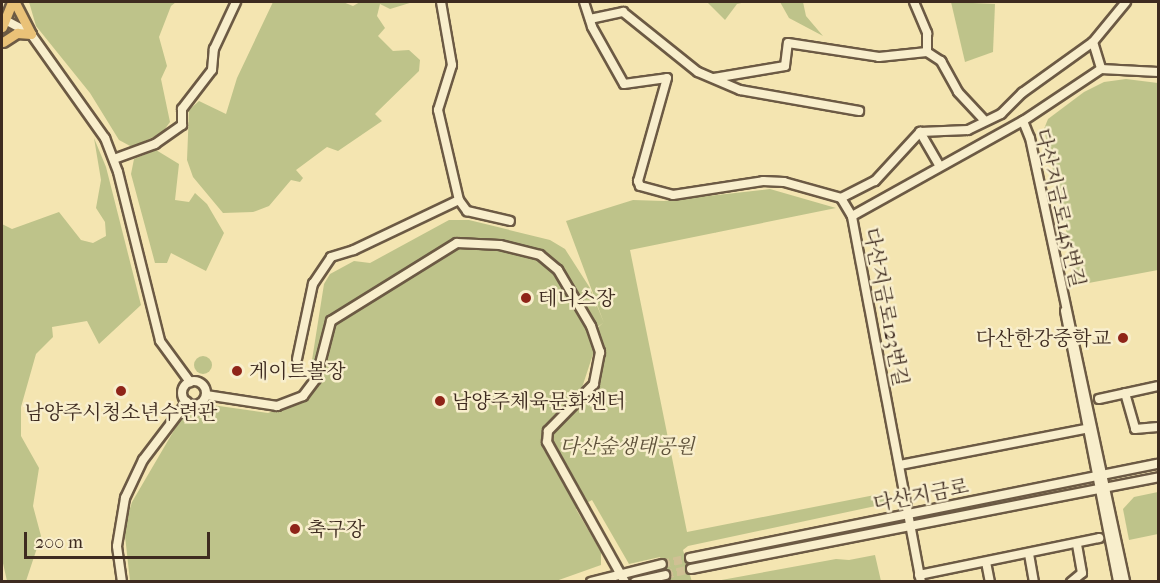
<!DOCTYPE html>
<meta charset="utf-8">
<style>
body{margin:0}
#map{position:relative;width:1160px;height:583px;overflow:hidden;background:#f4e5b1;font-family:"IM FELL French Canon","Noto Serif KR",serif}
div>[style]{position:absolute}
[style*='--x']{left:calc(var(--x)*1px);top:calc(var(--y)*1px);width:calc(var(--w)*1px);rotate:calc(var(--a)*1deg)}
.green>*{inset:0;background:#bec38a}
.round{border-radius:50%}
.minor-tunnel>*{height:8px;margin-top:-4px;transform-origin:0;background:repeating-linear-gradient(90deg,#d0c094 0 8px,transparent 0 12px)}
.roads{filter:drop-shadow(2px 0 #6c5a44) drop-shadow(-2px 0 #6c5a44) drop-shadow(0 2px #6c5a44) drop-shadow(0 -2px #6c5a44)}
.minor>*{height:8px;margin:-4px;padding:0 4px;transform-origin:4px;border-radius:4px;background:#f8eecc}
.minor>.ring{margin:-4px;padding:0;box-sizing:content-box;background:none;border:8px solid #f8eecc;border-radius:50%}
.major>*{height:9px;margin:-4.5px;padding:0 4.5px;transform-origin:4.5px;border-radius:4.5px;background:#eac278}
.dots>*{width:16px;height:16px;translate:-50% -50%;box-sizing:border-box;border:3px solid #f8eecc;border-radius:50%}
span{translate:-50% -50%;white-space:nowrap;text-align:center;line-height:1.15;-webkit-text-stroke:5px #f8eecc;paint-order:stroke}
.street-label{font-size:20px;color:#3e2b20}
.poi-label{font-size:20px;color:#3e2b20}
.left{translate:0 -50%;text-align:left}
.right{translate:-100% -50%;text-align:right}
.park-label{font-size:20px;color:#5e513a;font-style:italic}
.frame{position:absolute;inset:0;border:3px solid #3e2b20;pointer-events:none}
.scale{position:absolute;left:24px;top:532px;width:186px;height:27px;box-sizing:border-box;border:3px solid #3e2b20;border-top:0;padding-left:8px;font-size:18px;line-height:21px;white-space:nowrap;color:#3e2b20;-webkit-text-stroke:4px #f8eecc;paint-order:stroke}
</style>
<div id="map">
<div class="green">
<div style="clip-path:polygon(29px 2px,176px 2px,171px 6px,159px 37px,167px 66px,161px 79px,170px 122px,162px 133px,132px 147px,119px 140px,90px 93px,36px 26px)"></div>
<div style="clip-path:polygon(273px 2px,343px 2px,353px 6px,360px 2px,413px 2px,390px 9px,380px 4px,377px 16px,385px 28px,378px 36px,393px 51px,409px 50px,420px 60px,419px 71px,375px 114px,382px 121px,338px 151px,327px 147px,296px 170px,303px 178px,300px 182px,291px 180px,269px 206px,253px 212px,223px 213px,193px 177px,187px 160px,189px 110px,199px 101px,226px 114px,237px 78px)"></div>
<div style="clip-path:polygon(707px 2px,746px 2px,737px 4px,725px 20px)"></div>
<div style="clip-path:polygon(780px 2px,803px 2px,806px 16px,823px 36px,789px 18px)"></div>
<div style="clip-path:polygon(951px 2px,995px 4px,993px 52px,965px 62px)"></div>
<div style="clip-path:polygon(1126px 79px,1158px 83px,1158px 270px,1078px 285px,1044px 129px,1048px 119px,1084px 92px,1104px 82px)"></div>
<div style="clip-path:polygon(94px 138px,106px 167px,141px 305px,99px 344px,87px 321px,52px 327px,53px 337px,36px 354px,21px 407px,21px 436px,39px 468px,33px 506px,41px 536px,26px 581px,7px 581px,2px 559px,2px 224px,12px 229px,59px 212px,81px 240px,93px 243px,106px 236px,105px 222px,96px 208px,101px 180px)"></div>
<div style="clip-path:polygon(156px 150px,179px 164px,175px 200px,189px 202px,195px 193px,207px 204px,224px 233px,206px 271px,171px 253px,167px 263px,155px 263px,131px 174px,134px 159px)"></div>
<div style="clip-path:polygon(evenodd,770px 189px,836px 208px,630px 250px,687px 532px,890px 492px,885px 504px,688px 546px,683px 550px,692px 582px,667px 581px,660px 557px,629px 564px,592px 500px,576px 509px,601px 552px,601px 565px,556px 581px,130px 581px,124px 527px,132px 502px,183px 415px,205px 404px,268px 413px,306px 398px,324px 284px,330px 274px,354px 261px,370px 263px,449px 220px,469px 220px,550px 240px,565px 249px,590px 288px,604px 323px,566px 221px,633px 200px,664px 201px,770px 189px,603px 323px,595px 330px,604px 365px,584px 407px,579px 397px,594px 351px,589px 333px,603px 323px)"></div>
<div class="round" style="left:194px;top:356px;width:18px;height:18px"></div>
<div style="clip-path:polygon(1158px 492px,1158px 534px,1129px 540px,1123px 509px,1134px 497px)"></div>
<div style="clip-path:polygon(875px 555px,881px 581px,716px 581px,836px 559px,849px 560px)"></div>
</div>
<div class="minor-tunnel">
<div style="--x:662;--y:564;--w:29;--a:-12"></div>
<div style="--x:665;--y:575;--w:27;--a:-13"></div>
</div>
<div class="roads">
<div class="minor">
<div style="--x:441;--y:2;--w:64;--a:80.1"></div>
<div style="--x:452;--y:65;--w:47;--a:107.3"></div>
<div style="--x:438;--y:110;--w:92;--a:76.9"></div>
<div style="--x:459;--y:200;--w:14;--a:54"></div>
<div style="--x:467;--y:211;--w:44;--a:13.1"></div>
<div style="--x:584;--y:2;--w:26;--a:72"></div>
<div style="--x:592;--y:27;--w:65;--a:60.7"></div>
<div style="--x:624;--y:84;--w:43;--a:-7.9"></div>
<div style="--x:667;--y:78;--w:107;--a:105.7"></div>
<div style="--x:638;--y:181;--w:5;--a:68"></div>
<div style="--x:640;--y:186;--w:34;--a:15"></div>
<div style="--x:673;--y:195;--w:91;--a:-8.8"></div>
<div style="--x:763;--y:181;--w:21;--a:3"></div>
<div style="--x:784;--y:182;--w:59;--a:15.7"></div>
<div style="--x:841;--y:198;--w:21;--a:59"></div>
<div style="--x:914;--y:2;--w:34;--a:67"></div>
<div style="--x:927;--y:33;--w:19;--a:90"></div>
<div style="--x:590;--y:19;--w:34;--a:-12"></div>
<div style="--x:623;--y:12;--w:96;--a:38.7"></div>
<div style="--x:698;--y:72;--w:46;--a:23.2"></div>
<div style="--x:740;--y:90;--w:121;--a:10"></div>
<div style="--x:5;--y:20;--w:30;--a:28"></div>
<div style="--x:31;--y:34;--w:128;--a:54.6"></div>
<div style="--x:105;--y:138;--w:36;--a:69"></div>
<div style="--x:118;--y:172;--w:174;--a:76"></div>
<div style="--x:160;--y:341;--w:51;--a:53.8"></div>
<div style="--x:1093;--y:42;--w:52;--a:-50.5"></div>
<div style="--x:714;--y:78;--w:72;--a:-9.6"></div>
<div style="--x:785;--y:66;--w:23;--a:-83"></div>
<div style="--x:788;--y:43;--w:92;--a:8.7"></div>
<div style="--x:879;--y:57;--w:48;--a:-5.9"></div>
<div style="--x:927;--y:52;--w:17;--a:33"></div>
<div style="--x:941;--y:61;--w:35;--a:61"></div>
<div style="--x:958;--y:92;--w:38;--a:47"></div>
<div style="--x:1023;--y:121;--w:18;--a:68"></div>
<div style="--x:1030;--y:138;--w:454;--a:77.9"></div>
<div style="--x:920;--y:132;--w:39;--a:60"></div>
<div style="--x:114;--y:159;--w:44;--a:-20.1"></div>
<div style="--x:155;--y:144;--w:33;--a:-35"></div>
<div style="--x:182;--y:125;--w:16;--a:-90"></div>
<div style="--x:182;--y:109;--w:49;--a:-52.4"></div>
<div style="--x:212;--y:70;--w:21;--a:-85"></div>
<div style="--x:214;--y:49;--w:52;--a:-64.9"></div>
<div style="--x:841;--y:198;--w:38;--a:-27"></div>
<div style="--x:875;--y:181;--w:67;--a:-47.4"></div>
<div style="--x:920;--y:132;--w:48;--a:-2.4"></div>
<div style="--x:968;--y:130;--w:37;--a:-26"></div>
<div style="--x:1001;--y:114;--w:30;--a:-45"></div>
<div style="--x:1022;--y:93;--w:87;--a:-35.7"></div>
<div style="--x:1093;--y:42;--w:28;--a:73"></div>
<div style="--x:1065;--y:311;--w:276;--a:78.9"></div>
<div style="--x:297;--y:359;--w:77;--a:-78"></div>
<div style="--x:313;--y:284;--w:32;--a:-56"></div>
<div style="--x:331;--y:257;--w:24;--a:-17"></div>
<div style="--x:354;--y:250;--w:116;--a:-25.5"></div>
<div class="ring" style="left:182px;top:381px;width:16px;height:16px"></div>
<div style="--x:1125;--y:393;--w:37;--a:74"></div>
<div style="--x:1135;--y:429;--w:23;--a:-5"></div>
<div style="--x:206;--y:395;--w:72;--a:8.8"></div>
<div style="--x:277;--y:406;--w:28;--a:-21"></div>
<div style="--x:303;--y:396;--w:21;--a:-53"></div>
<div style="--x:316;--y:379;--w:60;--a:-75.5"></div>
<div style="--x:331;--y:321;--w:148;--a:-31.8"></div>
<div style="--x:457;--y:243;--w:43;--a:2.7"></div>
<div style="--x:500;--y:245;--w:41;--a:14"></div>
<div style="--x:540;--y:255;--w:23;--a:40"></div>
<div style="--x:558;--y:270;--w:65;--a:59.5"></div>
<div style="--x:591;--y:326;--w:28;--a:71"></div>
<div style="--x:600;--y:352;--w:33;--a:101"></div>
<div style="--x:594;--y:384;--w:66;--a:134.4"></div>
<div style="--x:548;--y:431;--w:11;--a:95"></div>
<div style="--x:547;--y:442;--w:160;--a:60.9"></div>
<div style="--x:1099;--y:399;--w:60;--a:-12.4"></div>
<div style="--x:900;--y:465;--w:189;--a:-11"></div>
<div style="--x:1029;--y:554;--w:28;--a:80"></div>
<div style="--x:690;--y:558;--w:477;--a:-11.4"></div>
<div style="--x:986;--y:562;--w:20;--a:79"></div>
<div style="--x:691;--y:569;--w:476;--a:-11.1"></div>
<div style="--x:919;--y:575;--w:184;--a:-11.6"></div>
<div style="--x:122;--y:582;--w:36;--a:-98"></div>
<div style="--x:117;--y:546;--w:49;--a:-80.5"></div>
<div style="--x:125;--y:498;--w:42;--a:-64.7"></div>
<div style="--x:143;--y:460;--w:73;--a:-52.8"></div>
<div style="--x:591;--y:582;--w:73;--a:-14.2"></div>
<div style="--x:635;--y:582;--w:31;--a:-13"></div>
<div style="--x:921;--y:582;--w:372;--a:-100.7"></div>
<div style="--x:852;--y:216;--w:196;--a:-29.1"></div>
<div style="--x:1023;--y:121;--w:94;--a:-33.7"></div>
<div style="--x:1101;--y:69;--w:57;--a:3"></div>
<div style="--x:1071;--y:582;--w:14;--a:-39"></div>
<div style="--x:1082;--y:573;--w:29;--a:-100"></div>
</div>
<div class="major">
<div style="--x:2;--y:27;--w:27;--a:-68"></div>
<div style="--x:3;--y:42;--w:17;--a:-33"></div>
<div style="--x:17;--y:33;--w:14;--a:4"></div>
<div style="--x:31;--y:34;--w:36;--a:-117"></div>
</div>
</div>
<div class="dots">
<div style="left:526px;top:298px;background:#8f2418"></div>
<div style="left:1123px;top:338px;background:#8f2418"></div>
<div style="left:237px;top:371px;background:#8f2418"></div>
<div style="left:121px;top:391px;background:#8f2418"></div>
<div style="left:440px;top:401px;background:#8f2418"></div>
<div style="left:295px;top:529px;background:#8f2418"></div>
</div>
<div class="street-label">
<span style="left:1060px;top:208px;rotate:77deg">다산지금로145번길</span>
<span style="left:886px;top:307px;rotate:79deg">다산지금로123번길</span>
<span style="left:921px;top:495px;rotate:-11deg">다산지금로</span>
</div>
<div class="poi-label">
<span class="left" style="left:538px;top:298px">테니스장</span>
<span class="right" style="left:1111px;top:338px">다산한강중학교</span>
<span class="left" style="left:249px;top:371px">게이트볼장</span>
<span class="left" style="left:452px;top:401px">남양주체육문화센터</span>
<span style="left:121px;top:412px">남양주시청소년수련관</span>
<span class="left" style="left:307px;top:529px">축구장</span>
</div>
<div class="park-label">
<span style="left:627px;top:446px">다산숲생태공원</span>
</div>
<div class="frame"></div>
<div class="scale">200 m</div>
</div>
